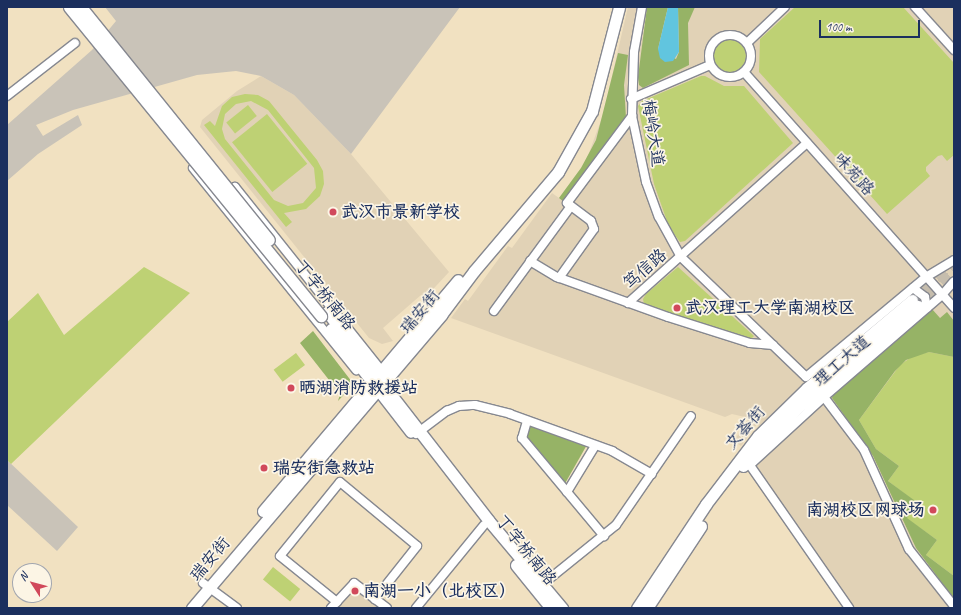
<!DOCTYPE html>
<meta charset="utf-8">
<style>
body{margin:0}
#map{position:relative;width:961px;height:615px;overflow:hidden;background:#f1e1c1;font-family:Caveat,"LXGW WenKai TC",sans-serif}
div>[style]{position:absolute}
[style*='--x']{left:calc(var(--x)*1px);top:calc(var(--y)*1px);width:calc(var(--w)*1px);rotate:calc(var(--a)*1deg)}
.built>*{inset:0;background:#e1d2b6}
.industrial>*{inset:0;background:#c9c3b8}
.green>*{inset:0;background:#bed174;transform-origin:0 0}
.round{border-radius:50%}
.forest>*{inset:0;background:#96b366}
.water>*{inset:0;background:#61c5df}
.secondary-tunnel>*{height:11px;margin-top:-5.5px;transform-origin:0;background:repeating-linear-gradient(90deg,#c6bdad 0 11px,transparent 0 16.5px)}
.roads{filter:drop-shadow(1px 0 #868890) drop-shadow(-1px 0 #868890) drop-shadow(0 1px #868890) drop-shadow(0 -1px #868890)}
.minor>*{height:8px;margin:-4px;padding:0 4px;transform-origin:4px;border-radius:4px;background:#fff}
.minor>.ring{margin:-4px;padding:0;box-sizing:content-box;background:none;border:8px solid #fff;border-radius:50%}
.secondary>*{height:11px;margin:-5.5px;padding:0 5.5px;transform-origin:5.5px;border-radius:5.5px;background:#fff}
.bridges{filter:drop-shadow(1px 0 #868890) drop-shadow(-1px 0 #868890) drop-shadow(0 1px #868890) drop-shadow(0 -1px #868890)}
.secondary-bridge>*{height:11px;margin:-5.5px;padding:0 5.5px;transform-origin:5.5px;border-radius:5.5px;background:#fff}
.dots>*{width:11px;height:11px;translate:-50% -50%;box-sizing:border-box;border:2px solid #fcf5e5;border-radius:50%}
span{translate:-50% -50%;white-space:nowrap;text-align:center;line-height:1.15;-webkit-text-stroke:3.5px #fcf5e5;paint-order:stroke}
.street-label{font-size:17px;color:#1b2f5e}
.poi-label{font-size:17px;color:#1b2f5e;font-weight:700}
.left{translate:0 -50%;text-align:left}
.right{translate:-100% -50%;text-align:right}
.frame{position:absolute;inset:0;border:8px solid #1b2f5e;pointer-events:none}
.north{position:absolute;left:12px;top:563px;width:40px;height:40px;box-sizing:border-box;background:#fcf5e5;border:1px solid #a2a6af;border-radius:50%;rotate:306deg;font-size:11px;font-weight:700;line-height:16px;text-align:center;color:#1b2f5e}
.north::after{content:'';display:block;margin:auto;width:14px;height:18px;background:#d1495b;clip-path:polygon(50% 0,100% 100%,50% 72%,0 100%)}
.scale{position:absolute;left:819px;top:20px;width:101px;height:18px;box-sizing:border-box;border:2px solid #1b2f5e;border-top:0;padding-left:5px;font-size:12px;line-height:14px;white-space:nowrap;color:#1b2f5e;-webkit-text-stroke:3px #fcf5e5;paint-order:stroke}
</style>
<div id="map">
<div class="built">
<div style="clip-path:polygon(628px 7px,954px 7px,954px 608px,851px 608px,789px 517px,752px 461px,816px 399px,805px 383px,759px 426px,757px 424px,741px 446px,734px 441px,749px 418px,732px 414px,725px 417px,451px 318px,465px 299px,468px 301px,508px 246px,512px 248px,552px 193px,559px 198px,586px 161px,603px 115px)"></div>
<div style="clip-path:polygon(261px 76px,294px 95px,351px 154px,449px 272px,424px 299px,421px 295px,383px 328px,393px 341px,382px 344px,369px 338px,200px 127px,202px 120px,237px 91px)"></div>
<div style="clip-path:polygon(354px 583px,387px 608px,331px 608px)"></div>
</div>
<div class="industrial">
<div style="clip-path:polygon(105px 7px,460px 7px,351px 154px,294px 95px,261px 76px,236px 71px,197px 75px,73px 110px,36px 125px,43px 136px,78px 115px,82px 125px,38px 154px,7px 181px,7px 125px,92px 50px,116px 21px)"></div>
<div style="clip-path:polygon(7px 460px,78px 527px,57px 551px,7px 505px)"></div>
</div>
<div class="green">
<div style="clip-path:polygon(795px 7px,903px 7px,954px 63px,954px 155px,947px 161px,942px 155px,938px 156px,926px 167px,926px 171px,930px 176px,887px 214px,759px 72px,760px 39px)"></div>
<div class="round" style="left:712px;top:39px;width:34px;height:34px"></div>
<div style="clip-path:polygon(701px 76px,705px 76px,724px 86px,744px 86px,793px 143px,685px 241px,680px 242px,669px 227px,654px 184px,638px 106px,642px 101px)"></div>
<div style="clip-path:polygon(evenodd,245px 94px,258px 95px,269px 101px,317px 160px,323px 171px,324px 184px,320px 196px,306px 209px,284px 213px,292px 222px,286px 227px,204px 125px,210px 121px,215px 126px,222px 106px,232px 97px,245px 94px,251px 101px,268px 110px,314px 168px,316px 188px,303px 203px,288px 206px,274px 200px,225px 139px,222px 129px,225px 114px,236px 104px,251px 101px)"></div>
<div style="left:248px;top:105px;width:14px;height:28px;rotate:51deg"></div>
<div style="left:267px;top:114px;width:64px;height:45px;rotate:51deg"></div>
<div style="clip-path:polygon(144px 267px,190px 293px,11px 464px,7px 460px,7px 322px,38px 293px,64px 335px)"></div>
<div style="clip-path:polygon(678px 267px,754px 336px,750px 340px,644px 304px,643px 299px,646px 294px)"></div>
<div style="clip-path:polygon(929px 352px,954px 357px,954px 576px,926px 555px,937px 540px,906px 518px,917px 503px,888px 481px,899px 466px,876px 449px,859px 420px,900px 365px,913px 356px)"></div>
<div style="left:296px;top:353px;width:15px;height:28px;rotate:53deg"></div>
<div style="left:273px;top:567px;width:35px;height:16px;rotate:39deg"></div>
</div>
<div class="forest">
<div style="clip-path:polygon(647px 7px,668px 7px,658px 49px,676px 59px,679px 52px,678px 7px,695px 7px,688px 23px,689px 65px,643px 88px,639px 85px,638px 77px)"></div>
<div style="clip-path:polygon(618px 53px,628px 55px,624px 85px,626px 118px,564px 202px,559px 198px,581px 168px,596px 140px)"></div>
<div style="clip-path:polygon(932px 309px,940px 318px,947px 312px,954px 321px,954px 357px,929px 352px,906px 360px,895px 371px,859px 420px,876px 449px,899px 466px,888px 481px,918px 503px,907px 518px,937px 540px,926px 555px,954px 576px,954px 599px,916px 548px,873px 456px,832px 398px,833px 393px)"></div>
<div style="clip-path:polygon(313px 331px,352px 382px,351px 387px,338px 401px,340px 394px,300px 343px)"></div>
<div style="clip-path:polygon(527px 421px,588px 443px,563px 487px,522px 438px)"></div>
</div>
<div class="water">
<div style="clip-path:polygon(668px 7px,678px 7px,679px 52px,673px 61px,665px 62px,660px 58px,658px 49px)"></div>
</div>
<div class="secondary-tunnel">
<div style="--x:912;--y:300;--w:57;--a:-42.1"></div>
<div style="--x:918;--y:306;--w:48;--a:-41.6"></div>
</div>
<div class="roads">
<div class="minor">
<div style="--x:642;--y:7;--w:46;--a:100.1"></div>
<div style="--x:634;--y:52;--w:64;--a:91.8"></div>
<div style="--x:632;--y:116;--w:67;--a:78"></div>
<div style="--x:646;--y:182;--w:37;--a:70"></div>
<div style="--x:659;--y:217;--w:46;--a:61.2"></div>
<div style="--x:681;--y:257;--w:173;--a:43.8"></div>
<div style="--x:806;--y:377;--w:156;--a:-39.8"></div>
<div style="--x:926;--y:277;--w:33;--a:-31"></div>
<div style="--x:915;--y:7;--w:58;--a:47.8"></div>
<div class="ring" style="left:709px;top:35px;width:34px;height:34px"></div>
<div style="--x:747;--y:43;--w:52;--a:-43.5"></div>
<div style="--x:744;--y:72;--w:316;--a:48.3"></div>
<div style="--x:7;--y:96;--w:86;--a:-37.9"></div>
<div style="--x:631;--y:99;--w:86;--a:-23.3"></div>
<div style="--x:193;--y:168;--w:260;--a:51.1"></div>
<div style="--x:226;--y:195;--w:12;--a:-42"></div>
<div style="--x:235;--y:187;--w:234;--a:51.4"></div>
<div style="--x:530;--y:261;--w:31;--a:31"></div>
<div style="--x:557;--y:277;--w:118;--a:19.8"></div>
<div style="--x:668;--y:317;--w:86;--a:17.6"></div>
<div style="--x:750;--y:343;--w:23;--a:5"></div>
<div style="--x:559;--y:278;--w:60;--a:-54.5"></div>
<div style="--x:594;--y:229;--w:9;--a:-111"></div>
<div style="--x:591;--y:221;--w:30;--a:-143"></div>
<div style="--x:567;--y:203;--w:109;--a:-53.2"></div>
<div style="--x:913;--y:288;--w:15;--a:37"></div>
<div style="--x:925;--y:297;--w:11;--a:80"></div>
<div style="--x:628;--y:303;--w:240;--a:-41.8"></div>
<div style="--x:494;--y:311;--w:130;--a:-53.7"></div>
<div style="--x:824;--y:397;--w:66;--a:53"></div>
<div style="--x:864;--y:450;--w:109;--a:65.6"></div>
<div style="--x:909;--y:549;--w:73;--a:51.7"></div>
<div style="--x:527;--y:421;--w:18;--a:106"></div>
<div style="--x:522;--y:438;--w:128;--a:50.1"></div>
<div style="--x:416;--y:434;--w:39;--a:-37"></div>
<div style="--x:447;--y:411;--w:13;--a:-23"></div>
<div style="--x:459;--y:406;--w:16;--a:-4"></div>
<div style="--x:475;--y:405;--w:36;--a:14"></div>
<div style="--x:510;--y:414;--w:109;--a:19.9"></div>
<div style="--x:612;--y:451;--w:46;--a:29.9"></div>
<div style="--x:747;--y:461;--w:179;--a:55.2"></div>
<div style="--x:752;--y:463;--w:98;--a:-42.5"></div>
<div style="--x:824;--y:397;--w:156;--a:-40.8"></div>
<div style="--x:942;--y:295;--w:18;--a:-49"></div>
<div style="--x:567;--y:492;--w:54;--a:-58.7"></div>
<div style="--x:203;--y:583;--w:42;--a:36.3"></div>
<div style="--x:538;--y:588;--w:100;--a:-38.9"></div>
<div style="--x:616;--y:525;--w:132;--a:-55.5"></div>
<div style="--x:337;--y:602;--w:73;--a:-141.1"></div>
<div style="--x:280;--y:556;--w:95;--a:-51"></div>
<div style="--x:340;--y:482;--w:100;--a:39.7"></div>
<div style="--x:417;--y:546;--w:68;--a:128.4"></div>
<div style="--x:331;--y:608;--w:34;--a:-47"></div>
<div style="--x:354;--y:583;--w:41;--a:37.1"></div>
<div style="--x:416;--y:608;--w:107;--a:-50.7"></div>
</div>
<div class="secondary">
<div style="--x:327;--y:312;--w:264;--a:52.2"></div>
<div style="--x:489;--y:521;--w:114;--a:50"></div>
<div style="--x:331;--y:329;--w:130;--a:52.2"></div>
<div style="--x:743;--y:466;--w:76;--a:-47.1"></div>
<div style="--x:795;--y:410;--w:161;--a:-40.2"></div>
<div style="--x:263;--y:511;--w:302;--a:-49.8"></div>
<div style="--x:516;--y:565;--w:55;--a:50.9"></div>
<div style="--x:192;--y:608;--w:385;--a:-49.6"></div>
<div style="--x:441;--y:315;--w:55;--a:-53.1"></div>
<div style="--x:474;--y:271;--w:130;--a:-49.7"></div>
<div style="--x:558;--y:172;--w:70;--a:-60.9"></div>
<div style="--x:592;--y:111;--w:107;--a:-75.4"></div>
<div style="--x:637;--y:608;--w:125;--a:-56.4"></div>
<div style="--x:706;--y:504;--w:86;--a:-52.6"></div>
<div style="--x:758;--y:436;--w:69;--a:-44.4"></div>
<div style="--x:807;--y:388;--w:137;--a:-40"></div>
<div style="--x:647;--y:608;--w:98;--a:-56.6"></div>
</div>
</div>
<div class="bridges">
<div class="secondary-bridge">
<div style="--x:69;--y:7;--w:399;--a:50.8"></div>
<div style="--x:81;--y:7;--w:299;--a:51.1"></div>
</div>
</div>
<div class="dots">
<div style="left:333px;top:212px;background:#d1495b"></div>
<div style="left:677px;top:308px;background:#d1495b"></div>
<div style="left:291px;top:388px;background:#d1495b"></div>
<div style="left:264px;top:468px;background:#d1495b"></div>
<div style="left:933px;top:510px;background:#d1495b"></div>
<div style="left:355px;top:591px;background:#d1495b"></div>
</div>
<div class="street-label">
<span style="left:653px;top:133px;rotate:81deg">梅岭大道</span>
<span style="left:854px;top:174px;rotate:48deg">味苑路</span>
<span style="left:645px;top:269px;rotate:-41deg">笃信路</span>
<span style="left:325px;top:295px;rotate:51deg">丁字桥南路</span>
<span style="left:420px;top:312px;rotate:-50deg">瑞安街</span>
<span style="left:842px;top:361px;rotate:-41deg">理工大道</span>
<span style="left:745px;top:428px;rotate:-49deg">文荟街</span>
<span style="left:526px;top:550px;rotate:51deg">丁字桥南路</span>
<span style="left:210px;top:559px;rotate:-50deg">瑞安街</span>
</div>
<div class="poi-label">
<span class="left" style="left:341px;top:212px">武汉市景新学校</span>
<span class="left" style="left:685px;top:308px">武汉理工大学南湖校区</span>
<span class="left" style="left:299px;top:388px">晒湖消防救援站</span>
<span class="left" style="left:273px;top:468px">瑞安街急救站</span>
<span class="right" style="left:925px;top:510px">南湖校区网球场</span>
<span class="left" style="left:363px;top:591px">南湖一小（北校区）</span>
</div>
<div class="frame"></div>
<div class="north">N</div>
<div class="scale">100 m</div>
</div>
